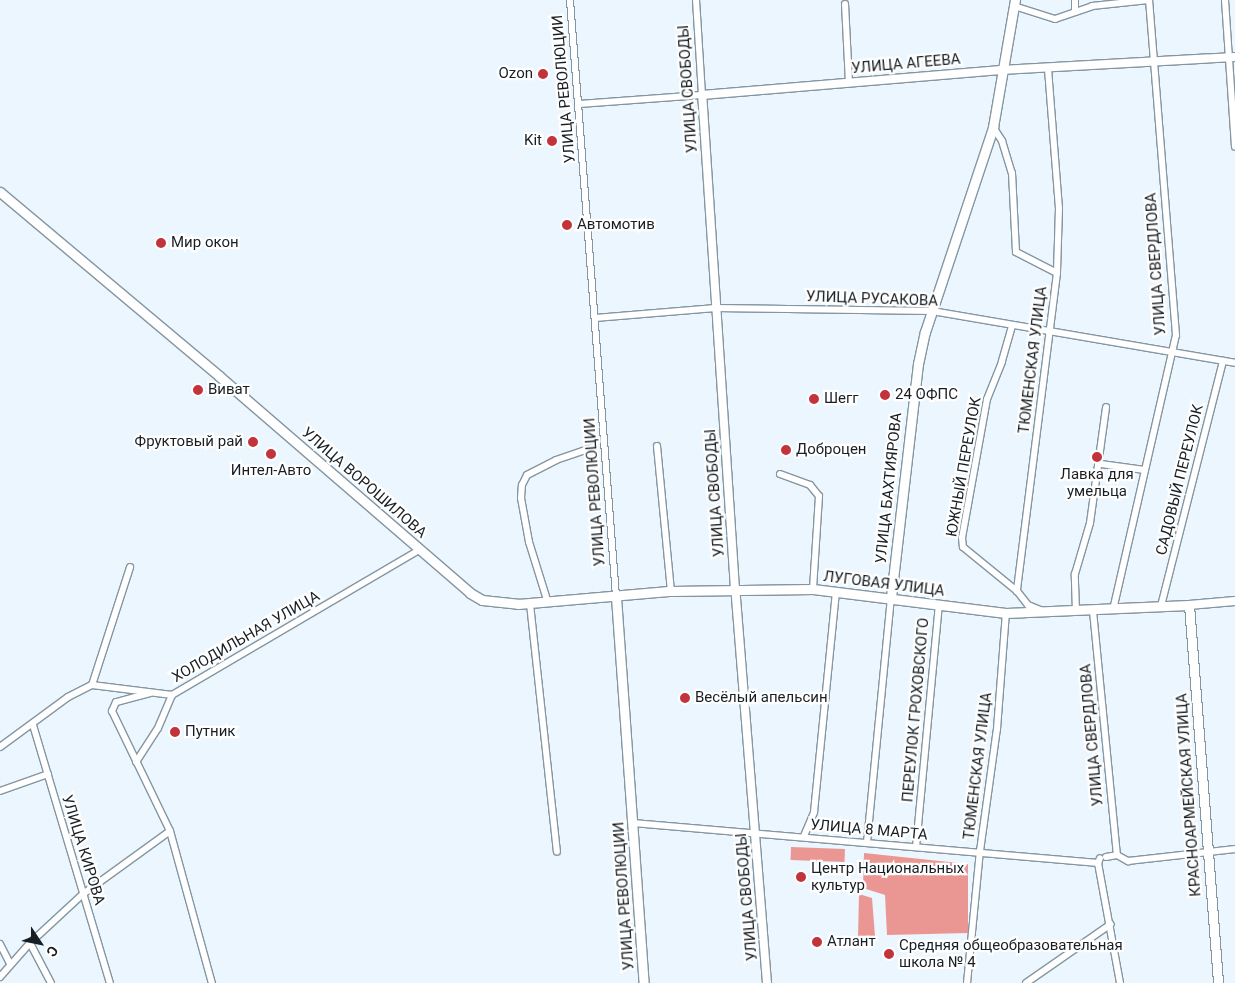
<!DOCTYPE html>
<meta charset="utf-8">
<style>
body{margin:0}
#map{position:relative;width:1235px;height:983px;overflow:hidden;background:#ebf6fe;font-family:Roboto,sans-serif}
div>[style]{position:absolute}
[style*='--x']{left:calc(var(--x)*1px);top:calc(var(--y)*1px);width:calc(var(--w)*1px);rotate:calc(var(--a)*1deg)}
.forest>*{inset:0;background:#ea9793;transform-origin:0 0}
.roads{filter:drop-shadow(1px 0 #8496a2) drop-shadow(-1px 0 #8496a2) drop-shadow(0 1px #8496a2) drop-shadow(0 -1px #8496a2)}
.minor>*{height:6px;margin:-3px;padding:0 3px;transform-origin:3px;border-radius:3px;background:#fff}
.tertiary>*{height:8px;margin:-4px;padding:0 4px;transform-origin:4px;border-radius:4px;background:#fff}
.secondary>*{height:9px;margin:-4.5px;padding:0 4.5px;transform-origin:4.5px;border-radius:4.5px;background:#fff}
.dots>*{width:14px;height:14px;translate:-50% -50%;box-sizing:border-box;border:2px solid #fff;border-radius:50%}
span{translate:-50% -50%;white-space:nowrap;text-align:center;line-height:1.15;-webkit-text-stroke:4.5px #fff;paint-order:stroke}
.street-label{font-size:15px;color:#181f24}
.poi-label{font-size:15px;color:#181f24}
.right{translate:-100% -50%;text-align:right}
.left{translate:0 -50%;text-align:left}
.north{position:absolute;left:15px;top:918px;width:50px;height:50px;-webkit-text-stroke:4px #fff;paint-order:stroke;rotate:124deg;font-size:14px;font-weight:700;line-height:20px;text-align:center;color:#181f24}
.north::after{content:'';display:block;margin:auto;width:18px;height:22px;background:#181f24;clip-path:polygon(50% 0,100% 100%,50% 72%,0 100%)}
</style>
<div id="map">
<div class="forest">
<div style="left:791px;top:847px;width:54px;height:13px;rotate:2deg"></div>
<div style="clip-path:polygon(864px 853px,968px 864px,968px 933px,887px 935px,885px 895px,863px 888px)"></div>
<div style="clip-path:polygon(859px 894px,872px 898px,875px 936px,858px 938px)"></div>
</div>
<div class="roads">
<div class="minor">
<div style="--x:570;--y:0;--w:599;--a:85.59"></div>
<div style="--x:1075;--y:0;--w:12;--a:90"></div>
<div style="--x:1225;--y:0;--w:147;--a:86.1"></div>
<div style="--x:845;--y:4;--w:79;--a:87.1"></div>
<div style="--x:1014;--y:6;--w:43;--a:17.6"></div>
<div style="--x:1055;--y:19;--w:39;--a:-19"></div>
<div style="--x:1092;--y:6;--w:57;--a:-6"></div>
<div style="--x:1048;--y:69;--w:139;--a:85.5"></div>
<div style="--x:1059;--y:208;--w:65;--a:91.8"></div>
<div style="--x:579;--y:104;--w:123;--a:-4.2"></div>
<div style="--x:702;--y:95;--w:95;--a:-93.6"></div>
<div style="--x:993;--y:127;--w:17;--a:57"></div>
<div style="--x:1002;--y:141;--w:34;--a:73"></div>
<div style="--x:1012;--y:173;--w:79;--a:87.1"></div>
<div style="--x:1016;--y:252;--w:46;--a:27.1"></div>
<div style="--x:1057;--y:273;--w:321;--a:97.2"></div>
<div style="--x:1017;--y:591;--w:18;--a:52"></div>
<div style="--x:1028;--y:605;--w:16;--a:22"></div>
<div style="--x:595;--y:318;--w:121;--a:-4.7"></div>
<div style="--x:716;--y:308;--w:216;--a:0.8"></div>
<div style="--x:932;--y:311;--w:307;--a:9.7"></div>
<div style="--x:1012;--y:326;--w:37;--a:106"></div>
<div style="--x:1002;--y:362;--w:40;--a:112"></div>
<div style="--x:987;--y:399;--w:141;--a:100.2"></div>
<div style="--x:962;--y:538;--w:9;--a:84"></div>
<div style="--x:963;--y:547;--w:70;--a:39.2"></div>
<div style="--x:657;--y:446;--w:146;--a:84.5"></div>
<div style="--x:1101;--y:464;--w:44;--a:7.8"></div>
<div style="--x:780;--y:474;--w:32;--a:20"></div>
<div style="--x:810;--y:485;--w:14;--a:51"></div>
<div style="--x:819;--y:496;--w:93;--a:93.7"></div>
<div style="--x:548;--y:603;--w:64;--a:-107.3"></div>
<div style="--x:529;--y:542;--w:45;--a:-100.3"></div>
<div style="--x:521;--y:498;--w:13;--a:-86"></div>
<div style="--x:522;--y:485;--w:11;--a:-63"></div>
<div style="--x:527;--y:475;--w:33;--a:-27"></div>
<div style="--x:556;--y:460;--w:40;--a:-18.9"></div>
<div style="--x:530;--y:604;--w:249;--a:83.8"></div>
<div style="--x:1161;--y:606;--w:253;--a:-75.8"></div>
<div style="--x:1113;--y:610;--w:282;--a:-77.1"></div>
<div style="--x:1176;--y:335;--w:336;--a:-94.6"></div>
<div style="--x:1076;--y:611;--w:37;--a:-92"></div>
<div style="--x:1075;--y:574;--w:53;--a:-73.6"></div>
<div style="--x:1090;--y:523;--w:117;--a:-82.1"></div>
<div style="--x:1093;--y:611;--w:245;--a:84.4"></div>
<div style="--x:92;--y:685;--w:124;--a:-72.1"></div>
<div style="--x:150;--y:693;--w:35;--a:165"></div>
<div style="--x:116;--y:702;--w:10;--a:114"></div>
<div style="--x:112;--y:711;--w:133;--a:64.2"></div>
<div style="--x:170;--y:831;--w:158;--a:74.6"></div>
<div style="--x:33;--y:725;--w:269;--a:73.4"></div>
<div style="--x:0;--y:747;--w:84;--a:-36.3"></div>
<div style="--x:68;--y:697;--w:27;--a:-27"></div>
<div style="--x:92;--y:685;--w:81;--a:7.1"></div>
<div style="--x:172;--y:695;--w:286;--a:-30.4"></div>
<div style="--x:136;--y:762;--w:40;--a:-57.1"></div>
<div style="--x:158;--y:728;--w:36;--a:-67"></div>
<div style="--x:0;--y:791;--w:51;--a:-19.5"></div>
<div style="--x:633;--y:823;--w:467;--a:4.9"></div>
<div style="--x:1098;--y:863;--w:5;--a:-68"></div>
<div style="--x:804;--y:836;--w:26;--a:-67"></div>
<div style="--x:814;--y:812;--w:222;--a:-84.3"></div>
<div style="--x:867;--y:842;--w:246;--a:-84.4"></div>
<div style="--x:916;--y:847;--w:244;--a:-84.6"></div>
<div style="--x:1106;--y:857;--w:11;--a:-10"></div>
<div style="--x:1117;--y:855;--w:13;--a:29"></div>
<div style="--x:1128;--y:861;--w:108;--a:-6.4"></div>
<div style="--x:1098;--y:863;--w:122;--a:79.6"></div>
<div style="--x:30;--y:943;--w:45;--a:62.3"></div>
<div style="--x:0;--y:944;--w:22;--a:63"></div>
<div style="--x:0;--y:977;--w:45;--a:-48.6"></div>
<div style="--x:30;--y:943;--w:72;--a:-42.8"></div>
<div style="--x:83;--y:894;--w:107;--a:-35.9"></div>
<div style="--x:967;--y:983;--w:133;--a:-84.4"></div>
<div style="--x:980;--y:851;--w:123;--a:-82.1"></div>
<div style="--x:997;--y:729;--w:116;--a:-85.6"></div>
<div style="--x:1026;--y:983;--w:103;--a:-34.8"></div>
</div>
<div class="tertiary">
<div style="--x:1189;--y:605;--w:46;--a:-5"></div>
<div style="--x:767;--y:983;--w:395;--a:-94.6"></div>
<div style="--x:735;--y:589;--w:495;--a:-93.8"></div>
<div style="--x:702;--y:95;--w:300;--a:-4.8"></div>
<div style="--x:1001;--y:70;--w:234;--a:-3.2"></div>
</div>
<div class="secondary">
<div style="--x:0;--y:192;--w:286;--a:40"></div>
<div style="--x:219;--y:376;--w:332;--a:40.8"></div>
<div style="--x:470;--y:593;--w:14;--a:30"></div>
<div style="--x:482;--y:600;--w:36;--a:6"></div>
<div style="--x:518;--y:604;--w:154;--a:-4.9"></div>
<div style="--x:671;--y:591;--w:142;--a:-0.8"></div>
<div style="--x:813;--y:589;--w:194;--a:7.1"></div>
<div style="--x:1006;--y:613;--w:183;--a:-2.5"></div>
<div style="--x:1189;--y:605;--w:379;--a:85.6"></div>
<div style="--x:616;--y:597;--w:387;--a:85.9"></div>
<div style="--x:891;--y:597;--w:235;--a:-83.4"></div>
<div style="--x:918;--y:364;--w:33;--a:-78"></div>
<div style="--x:925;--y:332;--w:216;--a:-71.6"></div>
<div style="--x:993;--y:127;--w:129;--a:-80.2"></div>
</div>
</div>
<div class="dots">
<div style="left:543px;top:74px;background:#c3333b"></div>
<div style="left:552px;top:141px;background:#c3333b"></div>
<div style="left:567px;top:225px;background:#c3333b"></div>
<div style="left:161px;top:243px;background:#c3333b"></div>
<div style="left:198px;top:390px;background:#c3333b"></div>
<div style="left:885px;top:395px;background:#c3333b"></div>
<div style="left:814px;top:399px;background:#c3333b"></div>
<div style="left:253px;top:442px;background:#c3333b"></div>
<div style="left:786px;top:450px;background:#c3333b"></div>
<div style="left:271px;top:454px;background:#c3333b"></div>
<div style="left:1097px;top:457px;background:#c3333b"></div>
<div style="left:685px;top:698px;background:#c3333b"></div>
<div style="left:175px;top:732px;background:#c3333b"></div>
<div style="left:801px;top:877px;background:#c3333b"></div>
<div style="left:817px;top:942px;background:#c3333b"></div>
<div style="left:889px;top:954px;background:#c3333b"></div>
</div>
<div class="street-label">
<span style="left:906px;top:64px;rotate:-5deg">УЛИЦА АГЕЕВА</span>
<span style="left:564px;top:89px;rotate:-95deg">УЛИЦА РЕВОЛЮЦИИ</span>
<span style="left:688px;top:89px;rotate:-94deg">УЛИЦА СВОБОДЫ</span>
<span style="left:1156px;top:264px;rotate:-94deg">УЛИЦА СВЕРДЛОВА</span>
<span style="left:872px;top:299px;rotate:2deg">УЛИЦА РУСАКОВА</span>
<span style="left:1033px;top:360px;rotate:-83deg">ТЮМЕНСКАЯ УЛИЦА</span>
<span style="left:964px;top:467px;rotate:-80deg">ЮЖНЫЙ ПЕРЕУЛОК</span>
<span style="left:1180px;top:480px;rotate:-76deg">САДОВЫЙ ПЕРЕУЛОК</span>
<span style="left:364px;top:483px;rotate:41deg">УЛИЦА ВОРОШИЛОВА</span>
<span style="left:889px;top:488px;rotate:-84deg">УЛИЦА БАХТИЯРОВА</span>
<span style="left:595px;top:492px;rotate:-94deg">УЛИЦА РЕВОЛЮЦИИ</span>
<span style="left:715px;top:493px;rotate:-94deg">УЛИЦА СВОБОДЫ</span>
<span style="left:884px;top:584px;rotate:7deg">ЛУГОВАЯ УЛИЦА</span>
<span style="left:246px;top:637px;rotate:-30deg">ХОЛОДИЛЬНАЯ УЛИЦА</span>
<span style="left:916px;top:710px;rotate:-85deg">ПЕРЕУЛОК ГРОХОВСКОГО</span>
<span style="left:1092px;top:735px;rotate:-95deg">УЛИЦА СВЕРДЛОВА</span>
<span style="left:978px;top:766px;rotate:-83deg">ТЮМЕНСКАЯ УЛИЦА</span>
<span style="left:1189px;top:795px;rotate:-94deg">КРАСНОАРМЕЙСКАЯ УЛИЦА</span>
<span style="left:869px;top:830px;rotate:5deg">УЛИЦА 8 МАРТА</span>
<span style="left:83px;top:850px;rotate:73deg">УЛИЦА КИРОВА</span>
<span style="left:624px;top:896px;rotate:-94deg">УЛИЦА РЕВОЛЮЦИИ</span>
<span style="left:747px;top:897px;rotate:-95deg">УЛИЦА СВОБОДЫ</span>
</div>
<div class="poi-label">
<span class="right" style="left:533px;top:74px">Ozon</span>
<span class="right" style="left:542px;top:141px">Kit</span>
<span class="left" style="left:577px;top:225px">Автомотив</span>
<span class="left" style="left:171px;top:243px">Мир окон</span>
<span class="left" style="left:208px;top:390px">Виват</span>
<span class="left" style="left:895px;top:395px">24 ОФПС</span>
<span class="left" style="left:824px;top:399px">Шегг</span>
<span class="right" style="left:243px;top:442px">Фруктовый рай</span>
<span class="left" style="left:796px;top:450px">Доброцен</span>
<span style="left:271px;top:471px">Интел-Авто</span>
<span style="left:1097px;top:483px">Лавка для<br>умельца</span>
<span class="left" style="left:695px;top:698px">Весёлый апельсин</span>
<span class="left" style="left:185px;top:732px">Путник</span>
<span class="left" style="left:811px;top:877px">Центр Национальных<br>культур</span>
<span class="left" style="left:827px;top:942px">Атлант</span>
<span class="left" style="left:899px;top:954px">Средняя общеобразовательная<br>школа № 4</span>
</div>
<div class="north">С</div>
</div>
